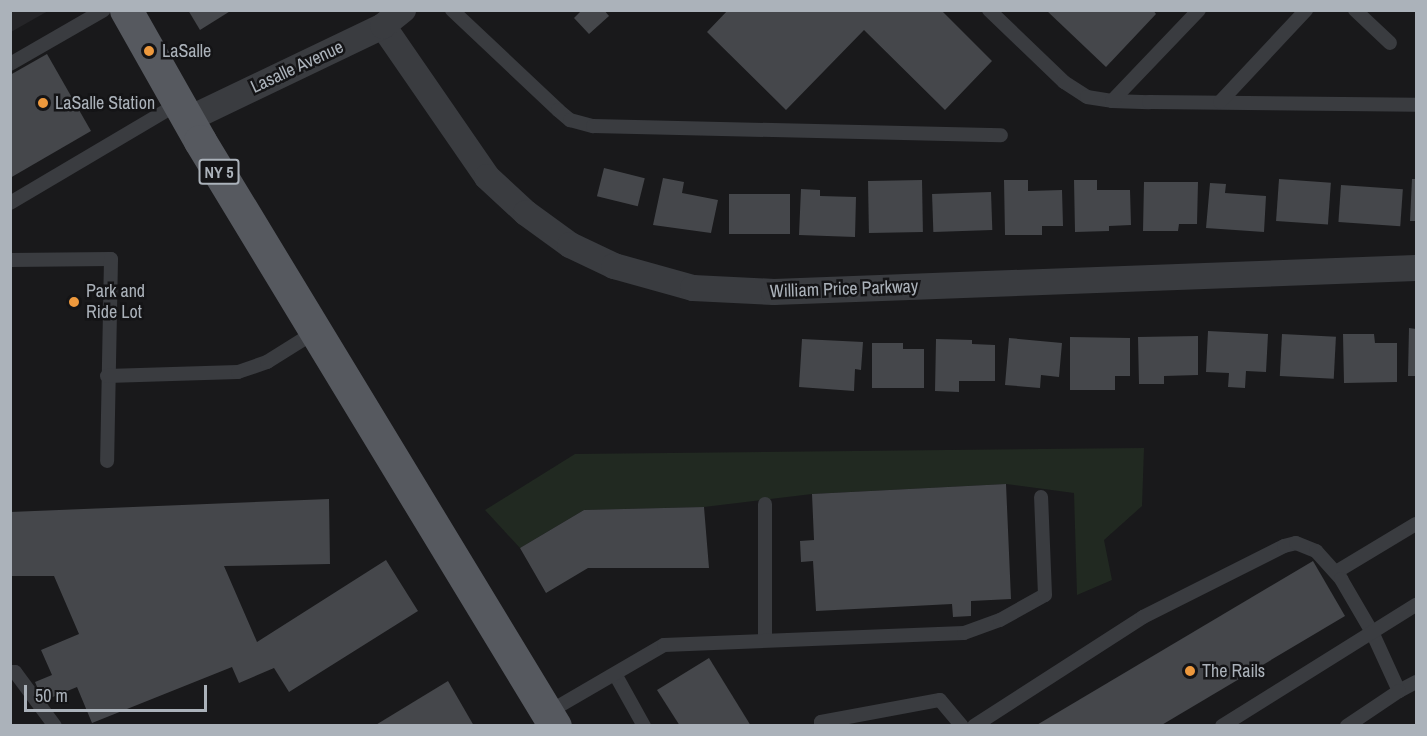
<!DOCTYPE html>
<style>
body{margin:0}
#map{position:relative;width:1427px;height:736px;overflow:hidden;background:#19191b;font-family:"Archivo Narrow",sans-serif}
div>[style]{position:absolute}
[style*='--x']{left:calc(var(--x)*1px);top:calc(var(--y)*1px);width:calc(var(--w)*1px);rotate:calc(var(--a)*1deg)}
.built>*{inset:0;background:#252528}
.green>*{inset:0;background:#212921}
.building>*{inset:0;background:#45474b;transform-origin:0 0}
.service>*{height:14px;margin:-7px;padding:0 7px;transform-origin:7px;border-radius:7px;background:#3a3c40}
.minor>*{height:26px;margin:-13px;padding:0 13px;transform-origin:13px;border-radius:13px;background:#3a3c40}
.primary>*{height:33px;margin:-16.5px;padding:0 16.5px;transform-origin:16.5px;border-radius:16.5px;background:#56595f}
.dots>*{width:16px;height:16px;translate:-50% -50%;box-sizing:border-box;border:3px solid #141416;border-radius:50%}
span{translate:-50% -50%;white-space:nowrap;text-align:center;line-height:1.15;-webkit-text-stroke:5px #141416;paint-order:stroke}
.shield-label span{padding:2px 4px;background:#141416;border:2px solid;border-radius:4px;-webkit-text-stroke-width:0}
.shield-label{font-size:16px;color:#abb2ba;font-weight:700}
.poi-label{font-size:18px;color:#abb2ba}
.left{translate:0 -50%;text-align:left}
.street-label{font-size:18px;color:#abb2ba}
.frame{position:absolute;inset:0;border:12px solid #abb2ba;pointer-events:none}
.scale{position:absolute;left:24px;top:685px;width:183px;height:27px;box-sizing:border-box;border:3px solid #abb2ba;border-top:0;padding-left:8px;font-size:18px;line-height:21px;white-space:nowrap;color:#abb2ba;-webkit-text-stroke:4px #141416;paint-order:stroke}
</style>
<div id="map">
<div class="built">
<div style="clip-path:polygon(11px 10px,48px 10px,48px 11px,11px 32px)"></div>
</div>
<div class="green">
<div style="clip-path:polygon(1144px 448px,1142px 506px,1104px 540px,1112px 580px,1077px 595px,1074px 493px,1006px 484px,812px 494px,704px 507px,584px 510px,520px 548px,485px 510px,575px 454px)"></div>
</div>
<div class="building">
<div style="clip-path:polygon(188px 10px,232px 10px,200px 30px)"></div>
<div style="clip-path:polygon(582px 10px,604px 10px,609px 16px,589px 34px,574px 18px)"></div>
<div style="clip-path:polygon(728px 10px,941px 10px,992px 61px,945px 110px,864px 30px,786px 110px,707px 32px)"></div>
<div style="clip-path:polygon(1046px 10px,1153px 10px,1156px 14px,1106px 67px)"></div>
<div style="clip-path:polygon(47px 54px,91px 131px,10px 178px,10px 75px)"></div>
<div style="left:604px;top:168px;width:42px;height:29px;rotate:14deg"></div>
<div style="clip-path:polygon(663px 178px,684px 182px,682px 193px,718px 200px,711px 233px,653px 225px)"></div>
<div style="left:1279px;top:179px;width:52px;height:42px;rotate:4deg"></div>
<div style="clip-path:polygon(1412px 179px,1416px 179px,1416px 221px,1410px 221px)"></div>
<div style="left:922px;top:180px;width:52px;height:54px;rotate:89deg"></div>
<div style="clip-path:polygon(1004px 180px,1028px 180px,1028px 191px,1062px 190px,1063px 226px,1042px 226px,1042px 235px,1005px 235px)"></div>
<div style="clip-path:polygon(1074px 180px,1097px 180px,1097px 190px,1130px 190px,1131px 225px,1109px 226px,1109px 231px,1075px 232px)"></div>
<div style="clip-path:polygon(1144px 182px,1198px 182px,1197px 224px,1179px 224px,1178px 231px,1143px 231px)"></div>
<div style="clip-path:polygon(1210px 183px,1226px 184px,1225px 193px,1266px 196px,1264px 232px,1206px 228px)"></div>
<div style="left:1341px;top:185px;width:62px;height:37px;rotate:4deg"></div>
<div style="clip-path:polygon(801px 189px,820px 190px,820px 196px,856px 197px,855px 237px,799px 235px)"></div>
<div style="left:991px;top:192px;width:38px;height:59px;rotate:88deg"></div>
<div style="left:729px;top:194px;width:61px;height:40px"></div>
<div style="clip-path:polygon(1409px 328px,1416px 329px,1416px 376px,1408px 376px)"></div>
<div style="clip-path:polygon(1208px 331px,1268px 334px,1266px 372px,1246px 371px,1245px 388px,1228px 387px,1229px 373px,1206px 372px)"></div>
<div style="left:1282px;top:334px;width:54px;height:42px;rotate:3deg"></div>
<div style="clip-path:polygon(1343px 334px,1374px 334px,1375px 343px,1397px 343px,1397px 382px,1344px 383px)"></div>
<div style="clip-path:polygon(1198px 336px,1198px 375px,1164px 376px,1164px 384px,1139px 384px,1138px 337px)"></div>
<div style="clip-path:polygon(1070px 337px,1130px 338px,1130px 376px,1115px 376px,1115px 390px,1070px 390px)"></div>
<div style="clip-path:polygon(1009px 338px,1062px 343px,1059px 377px,1041px 375px,1040px 388px,1005px 385px)"></div>
<div style="clip-path:polygon(802px 339px,863px 342px,861px 370px,855px 369px,854px 391px,799px 387px)"></div>
<div style="clip-path:polygon(936px 339px,972px 340px,972px 344px,995px 345px,995px 381px,959px 381px,959px 392px,935px 391px)"></div>
<div style="clip-path:polygon(872px 343px,903px 343px,903px 349px,924px 349px,924px 388px,872px 388px)"></div>
<div style="clip-path:polygon(1006px 484px,1011px 599px,971px 601px,971px 616px,953px 617px,952px 604px,816px 611px,813px 561px,801px 562px,800px 541px,814px 540px,812px 494px)"></div>
<div style="clip-path:polygon(329px 499px,330px 564px,224px 566px,257px 642px,386px 560px,418px 611px,289px 692px,274px 668px,239px 683px,232px 667px,92px 723px,77px 687px,43px 701px,35px 682px,52px 675px,41px 650px,79px 634px,54px 576px,10px 576px,10px 512px)"></div>
<div style="clip-path:polygon(704px 507px,709px 568px,588px 568px,546px 593px,520px 548px,584px 510px)"></div>
<div style="clip-path:polygon(1313px 561px,1345px 616px,1160px 726px,1035px 726px)"></div>
<div style="clip-path:polygon(709px 658px,751px 726px,680px 726px,657px 690px)"></div>
<div style="clip-path:polygon(448px 681px,474px 726px,374px 726px)"></div>
</div>
<div class="service">
<div style="--x:452;--y:10;--w:146;--a:43.3"></div>
<div style="--x:558;--y:110;--w:16;--a:40"></div>
<div style="--x:570;--y:120;--w:24;--a:15"></div>
<div style="--x:593;--y:126;--w:408;--a:1.3"></div>
<div style="--x:989;--y:10;--w:104;--a:43.8"></div>
<div style="--x:1064;--y:82;--w:27;--a:33"></div>
<div style="--x:1087;--y:97;--w:25;--a:9"></div>
<div style="--x:1112;--y:101;--w:37;--a:2"></div>
<div style="--x:1149;--y:102;--w:267;--a:0.6"></div>
<div style="--x:1355;--y:10;--w:48;--a:43.3"></div>
<div style="--x:10;--y:64;--w:108;--a:-29.9"></div>
<div style="--x:1112;--y:101;--w:126;--a:-46.3"></div>
<div style="--x:1220;--y:102;--w:126;--a:-46.9"></div>
<div style="--x:10;--y:203;--w:196;--a:-30.6"></div>
<div style="--x:10;--y:260;--w:101;--a:-0.6"></div>
<div style="--x:111;--y:259;--w:202;--a:91.1"></div>
<div style="--x:107;--y:376;--w:131;--a:-1.7"></div>
<div style="--x:238;--y:372;--w:31;--a:-19"></div>
<div style="--x:267;--y:362;--w:57;--a:-32"></div>
<div style="--x:765;--y:504;--w:136;--a:90"></div>
<div style="--x:1336;--y:572;--w:93;--a:-31"></div>
<div style="--x:10;--y:672;--w:5;--a:0"></div>
<div style="--x:15;--y:672;--w:67;--a:53.5"></div>
<div style="--x:615;--y:674;--w:60;--a:60.9"></div>
<div style="--x:1399;--y:691;--w:19;--a:-28"></div>
<div style="--x:547;--y:713;--w:135;--a:-30.2"></div>
<div style="--x:664;--y:645;--w:300;--a:-2.3"></div>
<div style="--x:964;--y:633;--w:38;--a:-20"></div>
<div style="--x:1000;--y:620;--w:51;--a:-29.1"></div>
<div style="--x:1045;--y:595;--w:98;--a:-92.3"></div>
<div style="--x:821;--y:726;--w:4;--a:-90"></div>
<div style="--x:821;--y:722;--w:121;--a:-10.5"></div>
<div style="--x:940;--y:700;--w:34;--a:50"></div>
<div style="--x:974;--y:726;--w:201;--a:-32.8"></div>
<div style="--x:1143;--y:617;--w:158;--a:-26.7"></div>
<div style="--x:1284;--y:546;--w:12;--a:-14"></div>
<div style="--x:1296;--y:543;--w:22;--a:22"></div>
<div style="--x:1316;--y:551;--w:38;--a:48"></div>
<div style="--x:1341;--y:579;--w:61;--a:59.7"></div>
<div style="--x:1372;--y:632;--w:65;--a:65.4"></div>
<div style="--x:1399;--y:691;--w:63;--a:146.1"></div>
<div style="--x:1222;--y:726;--w:229;--a:-32"></div>
</div>
<div class="minor">
<div style="--x:383;--y:26;--w:183;--a:55.4"></div>
<div style="--x:487;--y:177;--w:53;--a:42.7"></div>
<div style="--x:526;--y:213;--w:54;--a:36"></div>
<div style="--x:570;--y:245;--w:49;--a:25.5"></div>
<div style="--x:614;--y:266;--w:82;--a:15.6"></div>
<div style="--x:693;--y:288;--w:81;--a:2.8"></div>
<div style="--x:774;--y:292;--w:642;--a:-2.14"></div>
<div style="--x:189;--y:119;--w:215;--a:-25.6"></div>
<div style="--x:383;--y:26;--w:26;--a:-39"></div>
</div>
<div class="primary">
<div style="--x:126;--y:10;--w:150;--a:60.5"></div>
<div style="--x:200;--y:141;--w:684;--a:58.75"></div>
</div>
<div class="dots">
<div style="left:149px;top:51px;background:#ee993d"></div>
<div style="left:43px;top:103px;background:#ee993d"></div>
<div style="left:74px;top:302px;background:#ee993d"></div>
<div style="left:1190px;top:671px;background:#ee993d"></div>
</div>
<div class="shield-label">
<span style="left:219px;top:172px">NY 5</span>
</div>
<div class="poi-label">
<span class="left" style="left:162px;top:51px">LaSalle</span>
<span class="left" style="left:55px;top:103px">LaSalle Station</span>
<span class="left" style="left:86px;top:302px">Park and<br>Ride Lot</span>
<span class="left" style="left:1202px;top:671px">The Rails</span>
</div>
<div class="street-label">
<span style="left:297px;top:67px;rotate:-25deg">Lasalle Avenue</span>
<span style="left:844px;top:289px;rotate:-2deg">William Price Parkway</span>
</div>
<div class="frame"></div>
<div class="scale">50 m</div>
</div>
